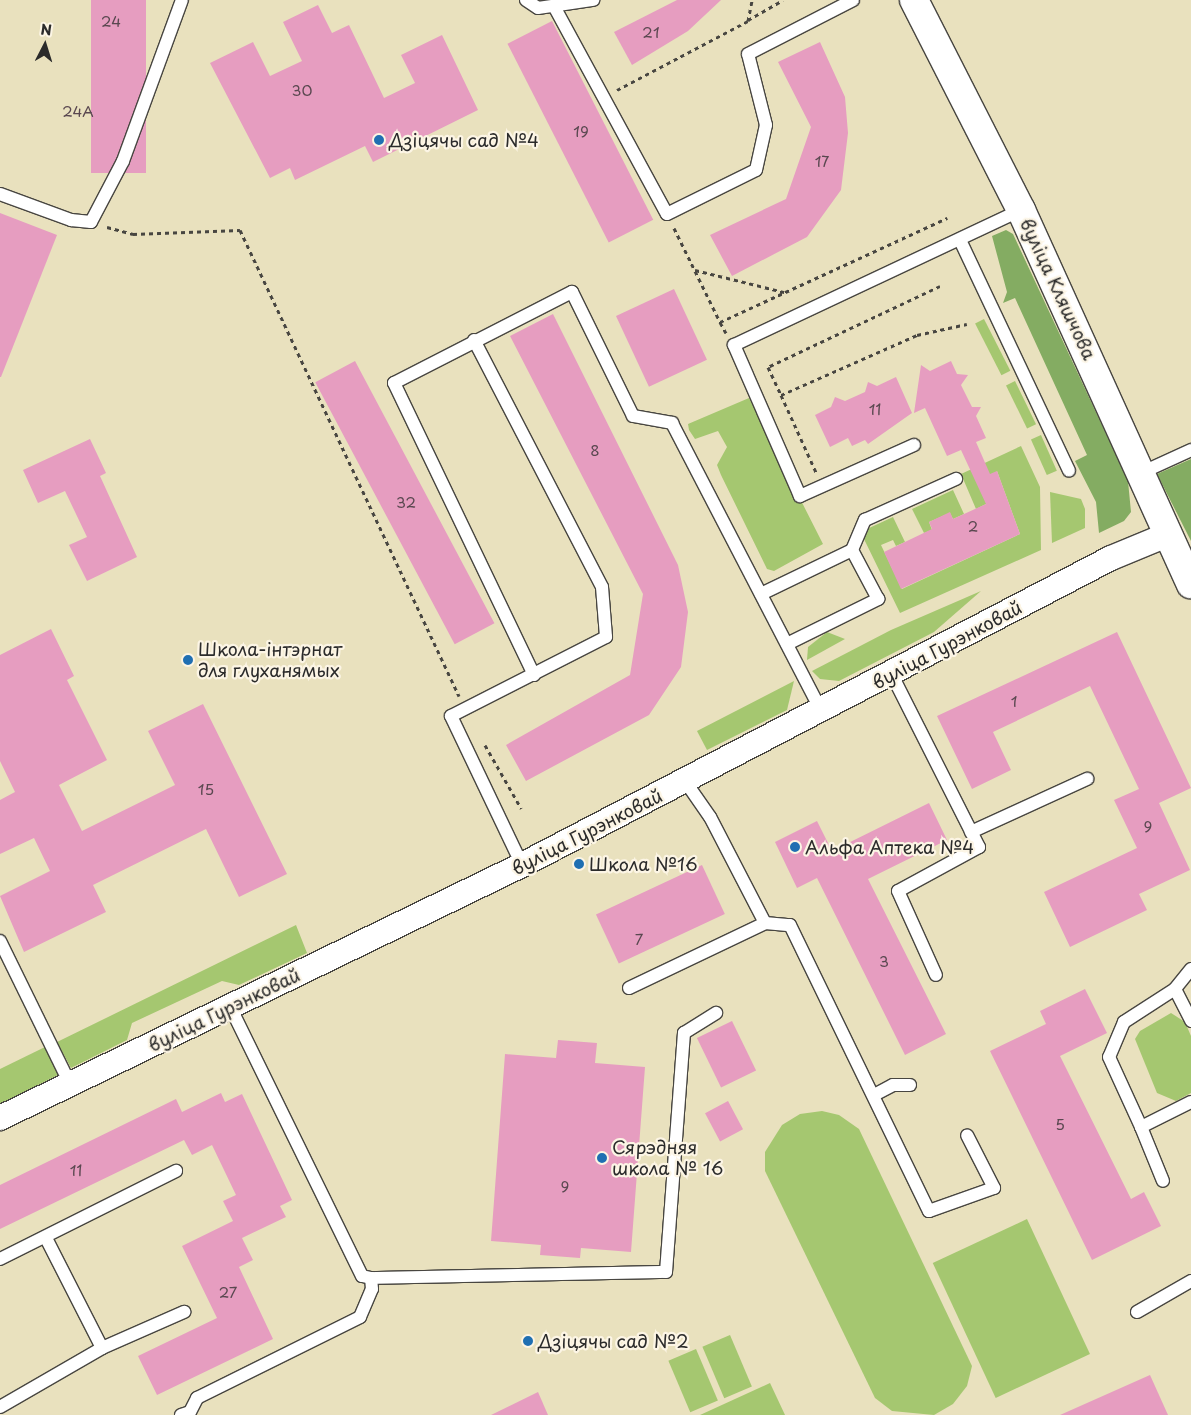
<!DOCTYPE html>
<meta charset="utf-8">
<style>
body{margin:0}
#map{position:relative;width:1191px;height:1415px;overflow:hidden;background:#e9e1be;font-family:"Playpen Sans",sans-serif}
div>[style]{position:absolute}
[style*='--x']{left:calc(var(--x)*1px);top:calc(var(--y)*1px);width:calc(var(--w)*1px);rotate:calc(var(--a)*1deg)}
.green>*{inset:0;background:#a5c770;transform-origin:0 0}
.forest>*{inset:0;background:#84ac62}
.building>*{inset:0;background:#e69dc0;transform-origin:0 0}
.path>*{height:3px;margin-top:-1.5px;transform-origin:0;background:repeating-linear-gradient(90deg,#484641 0 4px,transparent 0 8px)}
.roads{filter:drop-shadow(1px 0 #484641) drop-shadow(-1px 0 #484641) drop-shadow(0 1px #484641) drop-shadow(0 -1px #484641)}
.service>*{height:12px;margin:-6px;padding:0 6px;transform-origin:6px;border-radius:6px;background:#fff}
.minor>*{height:24px;margin:-12px;padding:0 12px;transform-origin:12px;border-radius:12px;background:#fff}
.tertiary>*{height:28px;margin:-14px;padding:0 14px;transform-origin:14px;border-radius:14px;background:#fff}
.dots>*{width:14px;height:14px;translate:-50% -50%;box-sizing:border-box;border:2px solid #fcf5e5;border-radius:50%}
span{translate:-50% -50%;white-space:nowrap;text-align:center;line-height:1.15;-webkit-text-stroke:4.5px #fcf5e5;paint-order:stroke}
.number-label{font-size:15px;color:#5a4850}
.number-label span{-webkit-text-stroke-width:0}
.poi-label{font-size:18px;color:#2b2b2b}
.left{translate:0 -50%;text-align:left}
.street-label{font-size:18px;color:#2b2b2b}
.north{position:absolute;left:20px;top:20px;width:50px;height:50px;-webkit-text-stroke:4px #fcf5e5;paint-order:stroke;rotate:5deg;font-size:14px;font-weight:700;line-height:20px;text-align:center;color:#2b2b2b}
.north::after{content:'';display:block;margin:auto;width:18px;height:22px;background:#2b2b2b;clip-path:polygon(50% 0,100% 100%,50% 72%,0 100%)}
</style>
<div id="map">
<div class="green">
<div style="left:984px;top:319px;width:58px;height:10px;rotate:63deg"></div>
<div style="left:1015px;top:381px;width:48px;height:10px;rotate:64deg"></div>
<div style="clip-path:polygon(749px 398px,823px 544px,774px 571px,767px 569px,721px 475px,717px 465px,727px 447px,718px 431px,695px 439px,689px 430px,688px 424px)"></div>
<div style="left:1041px;top:435px;width:39px;height:11px;rotate:66deg"></div>
<div style="clip-path:polygon(1021px 446px,1040px 487px,1041px 550px,900px 613px,863px 537px,867px 529px,893px 517px,905px 542px,896px 546px,893px 540px,881px 545px,902px 589px,1020px 534px,997px 471px,986px 504px,976px 509px,961px 474px)"></div>
<div style="clip-path:polygon(953px 490px,964px 514px,953px 519px,950px 513px,929px 522px,932px 530px,924px 533px,912px 509px)"></div>
<div style="clip-path:polygon(1050px 492px,1081px 499px,1085px 509px,1085px 528px,1052px 543px)"></div>
<div style="clip-path:polygon(981px 591px,934px 632px,839px 681px,820px 679px,812px 671px,891px 630px)"></div>
<div style="clip-path:polygon(827px 632px,845px 639px,807px 660px,808px 647px)"></div>
<div style="clip-path:polygon(794px 681px,787px 710px,707px 750px,697px 731px)"></div>
<div style="clip-path:polygon(296px 925px,307px 953px,239px 985px,222px 981px,132px 1023px,127px 1040px,71px 1068px,57px 1042px)"></div>
<div style="clip-path:polygon(1171px 1013px,1185px 1022px,1191px 1036px,1191px 1093px,1176px 1101px,1157px 1093px,1135px 1039px,1140px 1031px)"></div>
<div style="clip-path:polygon(45px 1047px,58px 1075px,0 1104px,0 1069px)"></div>
<div style="clip-path:polygon(822px 1111px,839px 1115px,859px 1129px,972px 1366px,967px 1386px,953px 1404px,934px 1415px,892px 1411px,875px 1398px,765px 1171px,765px 1152px,782px 1125px,800px 1114px)"></div>
<div style="left:1027px;top:1219px;width:149px;height:104px;rotate:65deg"></div>
<div style="left:730px;top:1335px;width:56px;height:30px;rotate:67deg"></div>
<div style="left:696px;top:1349px;width:56px;height:30px;rotate:67deg"></div>
<div style="clip-path:polygon(770px 1383px,785px 1415px,700px 1415px)"></div>
</div>
<div class="forest">
<div style="clip-path:polygon(1006px 230px,1013px 234px,1128px 481px,1131px 512px,1124px 521px,1099px 533px,1096px 502px,1075px 461px,1087px 455px,1015px 298px,1003px 303px,1007px 292px,992px 236px)"></div>
<div style="clip-path:polygon(1191px 459px,1191px 541px,1157px 474px)"></div>
</div>
<div class="building">
<div style="left:91px;top:0;width:55px;height:173px"></div>
<div style="clip-path:polygon(677px 0,721px 0,688px 31px,632px 65px,614px 32px)"></div>
<div style="clip-path:polygon(318px 5px,332px 33px,349px 25px,384px 98px,415px 83px,401px 55px,442px 35px,478px 110px,373px 162px,365px 146px,295px 180px,290px 168px,270px 178px,210px 63px,253px 42px,270px 76px,302px 61px,283px 22px)"></div>
<div style="left:552px;top:21px;width:223px;height:50px;rotate:63deg"></div>
<div style="clip-path:polygon(820px 42px,845px 97px,848px 133px,841px 190px,807px 237px,732px 276px,710px 235px,786px 199px,811px 127px,778px 62px)"></div>
<div style="clip-path:polygon(0 213px,57px 235px,1px 377px,0 377px)"></div>
<div style="left:674px;top:289px;width:78px;height:64px;rotate:65deg"></div>
<div style="clip-path:polygon(553px 314px,678px 565px,688px 612px,681px 667px,649px 715px,526px 781px,506px 745px,630px 675px,643px 594px,510px 336px)"></div>
<div style="left:355px;top:361px;width:297px;height:45px;rotate:62deg"></div>
<div style="clip-path:polygon(951px 361px,957px 374px,968px 375px,961px 385px,972px 407px,981px 407px,976px 416px,986px 438px,976px 442px,990px 474px,997px 471px,1020px 534px,901px 589px,884px 552px,932px 529px,929px 522px,950px 512px,953px 519px,986px 504px,961px 450px,947px 456px,925px 408px,914px 413px,921px 365px,930px 371px)"></div>
<div style="clip-path:polygon(896px 377px,912px 413px,868px 444px,865px 440px,852px 446px,848px 438px,830px 447px,815px 415px,831px 407px,835px 397px,845px 401px,865px 392px,868px 382px,877px 386px)"></div>
<div style="clip-path:polygon(90px 439px,106px 473px,100px 476px,137px 557px,87px 581px,69px 545px,87px 537px,65px 491px,38px 503px,23px 470px)"></div>
<div style="clip-path:polygon(51px 629px,74px 676px,67px 680px,107px 760px,59px 785px,82px 831px,175px 785px,148px 731px,203px 704px,287px 874px,239px 897px,206px 829px,93px 885px,106px 912px,24px 952px,0 896px,50px 871px,34px 838px,0 854px,0 800px,15px 792px,0 761px,0 655px)"></div>
<div style="clip-path:polygon(1117px 632px,1191px 788px,1159px 803px,1190px 870px,1139px 894px,1147px 910px,1070px 947px,1044px 892px,1137px 848px,1114px 800px,1139px 789px,1090px 686px,993px 732px,1011px 770px,972px 789px,937px 716px)"></div>
<div style="clip-path:polygon(929px 803px,947px 840px,868px 879px,946px 1034px,905px 1055px,817px 878px,797px 888px,775px 842px,817px 821px,832px 851px)"></div>
<div style="left:702px;top:865px;width:54px;height:117px;rotate:65deg"></div>
<div style="clip-path:polygon(1085px 989px,1107px 1033px,1060px 1056px,1131px 1199px,1144px 1192px,1161px 1226px,1092px 1260px,990px 1051px,1046px 1024px,1040px 1011px)"></div>
<div style="left:732px;top:1021px;width:55px;height:39px;rotate:64deg"></div>
<div style="clip-path:polygon(558px 1040px,597px 1043px,595px 1063px,645px 1067px,631px 1252px,581px 1248px,580px 1258px,540px 1255px,541px 1245px,491px 1241px,505px 1054px,556px 1058px)"></div>
<div style="clip-path:polygon(221px 1093px,225px 1102px,242px 1094px,292px 1200px,280px 1206px,286px 1217px,242px 1238px,253px 1260px,239px 1267px,273px 1339px,157px 1395px,138px 1356px,217px 1318px,182px 1246px,233px 1221px,223px 1201px,236px 1195px,212px 1145px,192px 1155px,184px 1140px,0 1229px,0 1185px,176px 1099px,182px 1112px)"></div>
<div style="left:728px;top:1101px;width:32px;height:26px;rotate:62deg"></div>
<div style="clip-path:polygon(1150px 1375px,1168px 1415px,1060px 1415px)"></div>
<div style="clip-path:polygon(538px 1392px,548px 1415px,491px 1415px)"></div>
</div>
<div class="path">
<div style="--x:748;--y:20;--w:40;--a:-29.7"></div>
<div style="--x:617;--y:90;--w:148;--a:-27.8"></div>
<div style="--x:748;--y:21;--w:21;--a:-79"></div>
<div style="--x:107;--y:227;--w:27;--a:15"></div>
<div style="--x:133;--y:234;--w:107;--a:-2.1"></div>
<div style="--x:240;--y:230;--w:515;--a:64.83"></div>
<div style="--x:674;--y:228;--w:105;--a:63.9"></div>
<div style="--x:695;--y:270;--w:92;--a:13.9"></div>
<div style="--x:940;--y:286;--w:190;--a:154.8"></div>
<div style="--x:768;--y:367;--w:31;--a:65"></div>
<div style="--x:781;--y:395;--w:149;--a:-23.8"></div>
<div style="--x:917;--y:335;--w:51;--a:-12.4"></div>
<div style="--x:726;--y:333;--w:13;--a:-119"></div>
<div style="--x:720;--y:322;--w:250;--a:-24.6"></div>
<div style="--x:781;--y:395;--w:85;--a:65.6"></div>
<div style="--x:485;--y:745;--w:73;--a:60.3"></div>
</div>
<div class="roads">
<div class="service">
<div style="--x:526;--y:0;--w:14;--a:34"></div>
<div style="--x:538;--y:8;--w:56;--a:-8.3"></div>
<div style="--x:555;--y:8;--w:234;--a:61.5"></div>
<div style="--x:667;--y:214;--w:99;--a:-26.3"></div>
<div style="--x:756;--y:170;--w:46;--a:-77.5"></div>
<div style="--x:766;--y:125;--w:73;--a:-104.2"></div>
<div style="--x:748;--y:54;--w:118;--a:-27.2"></div>
<div style="--x:0;--y:194;--w:76;--a:20.1"></div>
<div style="--x:71;--y:220;--w:20;--a:6"></div>
<div style="--x:91;--y:222;--w:69;--a:-62.3"></div>
<div style="--x:123;--y:161;--w:171;--a:-69.9"></div>
<div style="--x:960;--y:240;--w:255;--a:64.7"></div>
<div style="--x:474;--y:340;--w:278;--a:62.6"></div>
<div style="--x:602;--y:587;--w:50;--a:85.4"></div>
<div style="--x:606;--y:637;--w:174;--a:153"></div>
<div style="--x:451;--y:716;--w:165;--a:64.5"></div>
<div style="--x:914;--y:445;--w:125;--a:155.9"></div>
<div style="--x:800;--y:496;--w:165;--a:-113.6"></div>
<div style="--x:734;--y:345;--w:317;--a:-25.2"></div>
<div style="--x:1143;--y:472;--w:53;--a:-24.6"></div>
<div style="--x:761;--y:594;--w:101;--a:-25.8"></div>
<div style="--x:852;--y:550;--w:33;--a:-67"></div>
<div style="--x:865;--y:520;--w:100;--a:-24.3"></div>
<div style="--x:787;--y:644;--w:102;--a:-26.3"></div>
<div style="--x:878;--y:599;--w:55;--a:-118"></div>
<div style="--x:534;--y:675;--w:324;--a:-115.6"></div>
<div style="--x:394;--y:383;--w:200;--a:-27.1"></div>
<div style="--x:572;--y:292;--w:138;--a:63.8"></div>
<div style="--x:633;--y:416;--w:40;--a:10"></div>
<div style="--x:672;--y:423;--w:323;--a:62.6"></div>
<div style="--x:892;--y:675;--w:193;--a:63.2"></div>
<div style="--x:979;--y:847;--w:92;--a:151.5"></div>
<div style="--x:898;--y:891;--w:92;--a:65.7"></div>
<div style="--x:971;--y:832;--w:128;--a:-24.6"></div>
<div style="--x:765;--y:923;--w:25;--a:5"></div>
<div style="--x:790;--y:925;--w:318;--a:64.1"></div>
<div style="--x:929;--y:1211;--w:69;--a:-19.5"></div>
<div style="--x:994;--y:1188;--w:59;--a:-117"></div>
<div style="--x:0;--y:941;--w:159;--a:63.9"></div>
<div style="--x:1191;--y:969;--w:26;--a:129"></div>
<div style="--x:1175;--y:989;--w:61;--a:147.1"></div>
<div style="--x:1124;--y:1022;--w:38;--a:113"></div>
<div style="--x:1109;--y:1057;--w:77;--a:65.4"></div>
<div style="--x:1141;--y:1127;--w:56;--a:-26.6"></div>
<div style="--x:629;--y:988;--w:151;--a:-25.5"></div>
<div style="--x:765;--y:923;--w:119;--a:-117.4"></div>
<div style="--x:710;--y:817;--w:44;--a:-124.8"></div>
<div style="--x:1175;--y:989;--w:36;--a:63"></div>
<div style="--x:876;--y:1094;--w:19;--a:-28"></div>
<div style="--x:893;--y:1085;--w:17;--a:0"></div>
<div style="--x:1141;--y:1127;--w:58;--a:67.8"></div>
<div style="--x:47;--y:1240;--w:121;--a:63"></div>
<div style="--x:0;--y:1259;--w:197;--a:-26.6"></div>
<div style="--x:371;--y:1278;--w:295;--a:-1.2"></div>
<div style="--x:666;--y:1272;--w:240;--a:-85.7"></div>
<div style="--x:684;--y:1033;--w:38;--a:-32"></div>
<div style="--x:1137;--y:1312;--w:62;--a:-29.9"></div>
<div style="--x:0;--y:1407;--w:118;--a:-30"></div>
<div style="--x:102;--y:1348;--w:90;--a:-23.7"></div>
<div style="--x:181;--y:1415;--w:9;--a:-18"></div>
<div style="--x:190;--y:1412;--w:16;--a:-63"></div>
<div style="--x:197;--y:1398;--w:182;--a:-26.4"></div>
<div style="--x:360;--y:1317;--w:30;--a:-67"></div>
<div style="--x:372;--y:1289;--w:11;--a:-95"></div>
<div style="--x:371;--y:1278;--w:9;--a:-167"></div>
<div style="--x:362;--y:1276;--w:301;--a:-116.1"></div>
</div>
<div class="minor">
<div style="--x:0;--y:1118;--w:580;--a:-25.86"></div>
<div style="--x:522;--y:865;--w:664;--a:-27.53"></div>
<div style="--x:1111;--y:558;--w:63;--a:-22.5"></div>
</div>
<div class="tertiary">
<div style="--x:914;--y:0;--w:236;--a:63"></div>
<div style="--x:1021;--y:210;--w:411;--a:65.6"></div>
</div>
</div>
<div class="dots">
<div style="left:379px;top:140px;background:#1f6fb2"></div>
<div style="left:188px;top:660px;background:#1f6fb2"></div>
<div style="left:795px;top:847px;background:#1f6fb2"></div>
<div style="left:579px;top:864px;background:#1f6fb2"></div>
<div style="left:602px;top:1158px;background:#1f6fb2"></div>
<div style="left:528px;top:1341px;background:#1f6fb2"></div>
</div>
<div class="number-label">
<span style="left:111px;top:21px">24</span>
<span style="left:651px;top:32px">21</span>
<span style="left:302px;top:90px">30</span>
<span style="left:78px;top:111px">24А</span>
<span style="left:581px;top:131px">19</span>
<span style="left:822px;top:161px">17</span>
<span style="left:875px;top:409px">11</span>
<span style="left:595px;top:450px">8</span>
<span style="left:406px;top:502px">32</span>
<span style="left:973px;top:526px">2</span>
<span style="left:1014px;top:701px">1</span>
<span style="left:206px;top:789px">15</span>
<span style="left:1148px;top:826px">9</span>
<span style="left:639px;top:939px">7</span>
<span style="left:884px;top:961px">3</span>
<span style="left:1060px;top:1124px">5</span>
<span style="left:76px;top:1170px">11</span>
<span style="left:565px;top:1186px">9</span>
<span style="left:228px;top:1292px">27</span>
</div>
<div class="poi-label">
<span class="left" style="left:389px;top:140px">Дзіцячы сад №4</span>
<span class="left" style="left:198px;top:660px">Школа-інтэрнат<br>для глуханямых</span>
<span class="left" style="left:805px;top:847px">Альфа Аптека №4</span>
<span class="left" style="left:589px;top:864px">Школа №16</span>
<span class="left" style="left:612px;top:1158px">Сярэдняя<br>школа № 16</span>
<span class="left" style="left:538px;top:1341px">Дзіцячы сад №2</span>
</div>
<div class="street-label">
<span style="left:1058px;top:289px;rotate:65deg">вуліца Кляшчова</span>
<span style="left:947px;top:645px;rotate:-28deg">вуліца Гурэнковай</span>
<span style="left:587px;top:832px;rotate:-27deg">вуліца Гурэнковай</span>
<span style="left:224px;top:1010px;rotate:-26deg">вуліца Гурэнковай</span>
</div>
<div class="north">N</div>
</div>
